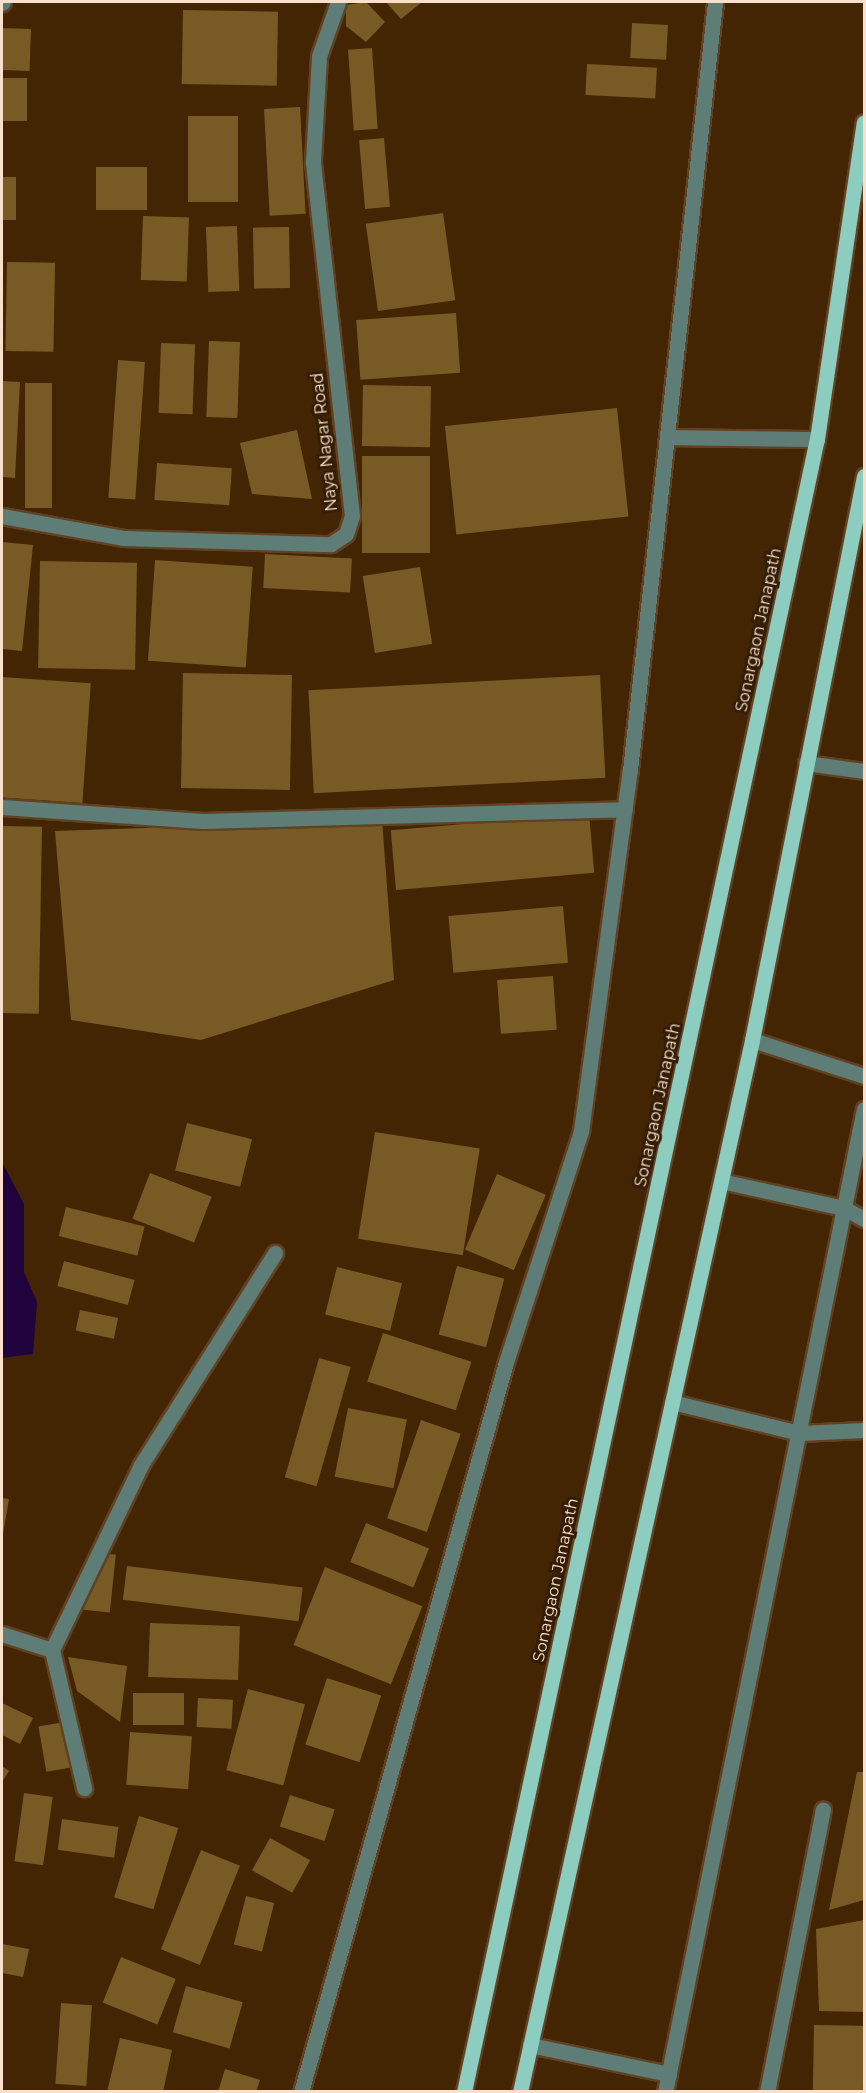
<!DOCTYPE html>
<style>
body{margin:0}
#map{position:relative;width:866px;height:2093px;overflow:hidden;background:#432403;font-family:Montserrat,sans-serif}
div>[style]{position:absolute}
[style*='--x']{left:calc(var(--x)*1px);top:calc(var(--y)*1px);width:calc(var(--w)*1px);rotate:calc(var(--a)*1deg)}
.water>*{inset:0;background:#20023c}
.building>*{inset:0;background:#785b24;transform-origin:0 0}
.roads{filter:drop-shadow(2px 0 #604223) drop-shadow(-2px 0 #604223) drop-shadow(0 2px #604223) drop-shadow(0 -2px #604223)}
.minor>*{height:15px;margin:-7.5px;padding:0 7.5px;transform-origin:7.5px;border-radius:7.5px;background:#5e7d76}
.major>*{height:15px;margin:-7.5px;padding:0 7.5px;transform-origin:7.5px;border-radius:7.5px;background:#8ccdc0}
span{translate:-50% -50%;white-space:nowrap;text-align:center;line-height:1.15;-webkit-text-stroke:6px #341d07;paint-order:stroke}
.street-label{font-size:16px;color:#fae0ca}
.frame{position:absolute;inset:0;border:3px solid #fae0ca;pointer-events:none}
</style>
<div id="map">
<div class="water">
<div style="clip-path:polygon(2px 1162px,24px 1204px,24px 1272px,37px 1302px,33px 1354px,2px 1358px)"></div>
</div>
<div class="building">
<div style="clip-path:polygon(366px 2px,385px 22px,366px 42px,346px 26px,346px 5px)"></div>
<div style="clip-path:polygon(386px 2px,422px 2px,401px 19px)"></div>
<div style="left:183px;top:10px;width:95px;height:74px;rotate:1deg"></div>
<div style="left:632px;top:23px;width:36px;height:35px;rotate:3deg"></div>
<div style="left:2px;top:28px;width:29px;height:42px;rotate:2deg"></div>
<div style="left:372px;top:48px;width:81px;height:24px;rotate:86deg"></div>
<div style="left:587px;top:64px;width:70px;height:31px;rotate:3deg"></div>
<div style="left:2px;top:78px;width:25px;height:43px"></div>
<div style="left:300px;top:107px;width:107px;height:36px;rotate:87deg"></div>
<div style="left:188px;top:116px;width:50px;height:86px"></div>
<div style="left:384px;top:138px;width:69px;height:25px;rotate:85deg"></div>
<div style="left:96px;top:167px;width:51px;height:43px"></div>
<div style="left:2px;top:177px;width:14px;height:43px"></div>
<div style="left:443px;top:213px;width:88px;height:78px;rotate:82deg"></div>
<div style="left:143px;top:216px;width:46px;height:64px;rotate:2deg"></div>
<div style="left:237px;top:226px;width:65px;height:31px;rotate:88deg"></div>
<div style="left:289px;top:227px;width:61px;height:36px;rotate:89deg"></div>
<div style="left:7px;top:262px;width:48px;height:89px;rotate:1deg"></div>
<div style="left:456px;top:313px;width:60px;height:100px;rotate:86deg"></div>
<div style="left:209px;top:341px;width:31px;height:76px;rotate:2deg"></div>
<div style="left:161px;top:343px;width:34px;height:70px;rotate:2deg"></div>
<div style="left:118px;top:360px;width:27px;height:138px;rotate:4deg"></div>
<div style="clip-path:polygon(2px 381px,20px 382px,15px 478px,2px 477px)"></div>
<div style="left:25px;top:383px;width:27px;height:125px"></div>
<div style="left:363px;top:385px;width:68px;height:61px;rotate:1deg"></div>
<div style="left:617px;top:408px;width:109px;height:173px;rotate:84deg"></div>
<div style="clip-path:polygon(297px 430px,312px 499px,252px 494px,240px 443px)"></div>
<div style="left:362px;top:456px;width:68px;height:97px"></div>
<div style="left:157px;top:463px;width:75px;height:37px;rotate:4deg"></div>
<div style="clip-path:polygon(2px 542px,33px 545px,22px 651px,2px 649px)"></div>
<div style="left:265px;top:554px;width:87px;height:34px;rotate:3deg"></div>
<div style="left:155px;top:560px;width:98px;height:101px;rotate:4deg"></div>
<div style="left:40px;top:561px;width:97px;height:107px;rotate:1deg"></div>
<div style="left:420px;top:567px;width:78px;height:58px;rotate:81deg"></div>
<div style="left:183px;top:673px;width:109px;height:115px;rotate:1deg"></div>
<div style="left:600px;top:675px;width:103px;height:292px;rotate:87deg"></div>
<div style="left:2px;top:677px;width:89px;height:120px;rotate:4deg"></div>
<div style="left:589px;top:813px;width:60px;height:199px;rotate:85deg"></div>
<div style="clip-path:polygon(382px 820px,394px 980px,201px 1040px,71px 1020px,55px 831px)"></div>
<div style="left:2px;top:826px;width:40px;height:187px;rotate:1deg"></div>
<div style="left:563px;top:906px;width:57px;height:115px;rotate:85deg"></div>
<div style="left:553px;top:976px;width:54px;height:56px;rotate:86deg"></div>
<div style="left:187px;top:1123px;width:67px;height:49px;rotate:14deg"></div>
<div style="left:375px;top:1132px;width:106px;height:108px;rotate:9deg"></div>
<div style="left:150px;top:1173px;width:66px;height:49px;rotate:21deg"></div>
<div style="left:497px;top:1174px;width:53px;height:82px;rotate:23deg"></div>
<div style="left:66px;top:1207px;width:81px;height:30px;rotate:14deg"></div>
<div style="left:64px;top:1261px;width:73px;height:26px;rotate:15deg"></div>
<div style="left:457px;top:1266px;width:49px;height:71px;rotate:15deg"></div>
<div style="left:337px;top:1267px;width:67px;height:49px;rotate:14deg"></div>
<div style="left:80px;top:1310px;width:39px;height:21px;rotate:12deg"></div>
<div style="left:383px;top:1333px;width:93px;height:51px;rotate:18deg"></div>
<div style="left:319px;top:1358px;width:33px;height:124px;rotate:16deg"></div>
<div style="left:348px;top:1408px;width:60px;height:70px;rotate:11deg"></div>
<div style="left:421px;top:1420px;width:42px;height:104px;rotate:19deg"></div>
<div style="clip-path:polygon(2px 1498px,9px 1499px,3px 1534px,2px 1534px)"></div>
<div style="left:366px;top:1523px;width:68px;height:42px;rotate:22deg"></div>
<div style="left:89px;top:1552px;width:27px;height:58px;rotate:6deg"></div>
<div style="left:127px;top:1566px;width:177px;height:34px;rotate:7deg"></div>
<div style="left:325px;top:1567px;width:105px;height:84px;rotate:22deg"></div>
<div style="left:150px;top:1623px;width:90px;height:54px;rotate:2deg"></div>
<div style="clip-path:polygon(68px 1657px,127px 1666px,120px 1722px,77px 1691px)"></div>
<div style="left:327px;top:1678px;width:57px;height:70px;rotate:18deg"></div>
<div style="left:248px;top:1689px;width:59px;height:84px;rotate:15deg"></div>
<div style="left:184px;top:1693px;width:32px;height:51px;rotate:90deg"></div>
<div style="left:198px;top:1698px;width:35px;height:29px;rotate:3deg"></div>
<div style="clip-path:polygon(2px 1703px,33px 1718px,20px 1744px,2px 1735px)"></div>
<div style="left:64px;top:1722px;width:46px;height:26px;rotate:80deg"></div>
<div style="left:130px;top:1732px;width:62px;height:53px;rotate:4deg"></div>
<div style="clip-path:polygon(2px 1766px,9px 1771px,2px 1782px)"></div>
<div style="clip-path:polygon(857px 1772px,864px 1772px,864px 1900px,829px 1910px)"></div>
<div style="left:24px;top:1793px;width:29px;height:69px;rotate:8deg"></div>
<div style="left:290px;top:1795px;width:47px;height:33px;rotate:18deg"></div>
<div style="left:139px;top:1816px;width:41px;height:85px;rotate:17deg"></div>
<div style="left:62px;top:1819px;width:57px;height:31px;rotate:8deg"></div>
<div style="left:270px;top:1838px;width:46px;height:37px;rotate:29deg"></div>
<div style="left:201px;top:1850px;width:42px;height:107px;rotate:22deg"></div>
<div style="left:246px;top:1896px;width:29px;height:50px;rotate:14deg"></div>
<div style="clip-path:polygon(864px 1920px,864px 2012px,819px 2011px,816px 1929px)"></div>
<div style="clip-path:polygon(2px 1944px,29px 1949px,23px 1977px,2px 1973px)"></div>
<div style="left:121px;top:1957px;width:59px;height:49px;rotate:22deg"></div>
<div style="left:186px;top:1986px;width:59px;height:48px;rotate:16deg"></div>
<div style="left:61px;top:2003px;width:31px;height:81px;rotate:4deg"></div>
<div style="left:814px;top:2025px;width:50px;height:67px;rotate:1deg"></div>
<div style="clip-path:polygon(120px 2038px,172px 2050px,163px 2092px,107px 2092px)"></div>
<div style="clip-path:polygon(225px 2069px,260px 2080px,256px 2092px,218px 2092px)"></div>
</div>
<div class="roads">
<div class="minor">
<div style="--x:2;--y:3;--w:1;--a:-45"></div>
<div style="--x:669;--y:437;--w:148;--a:0.8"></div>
<div style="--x:2;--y:516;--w:123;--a:10.3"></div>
<div style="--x:123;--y:538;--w:208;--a:1.7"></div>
<div style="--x:331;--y:544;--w:18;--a:-34"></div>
<div style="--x:346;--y:534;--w:19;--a:-72"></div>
<div style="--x:352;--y:516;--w:357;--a:-96.3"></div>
<div style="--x:313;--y:161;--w:105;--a:-86.7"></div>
<div style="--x:319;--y:56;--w:57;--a:-70.6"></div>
<div style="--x:806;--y:763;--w:59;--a:7.9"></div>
<div style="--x:2;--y:807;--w:201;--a:4"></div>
<div style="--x:203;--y:821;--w:422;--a:-1.6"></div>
<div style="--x:752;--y:1040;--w:118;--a:17.8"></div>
<div style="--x:721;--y:1181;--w:126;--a:12.4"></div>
<div style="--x:844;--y:1208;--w:23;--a:29"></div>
<div style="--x:672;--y:1402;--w:131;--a:13.7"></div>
<div style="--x:799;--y:1433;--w:65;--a:-2.6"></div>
<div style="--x:2;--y:1634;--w:52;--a:17.7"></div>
<div style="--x:52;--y:1650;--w:205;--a:-64.3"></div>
<div style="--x:141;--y:1465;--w:251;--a:-57.7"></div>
<div style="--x:52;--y:1650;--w:142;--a:76.9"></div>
<div style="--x:530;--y:2045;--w:142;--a:11.8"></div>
<div style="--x:301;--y:2092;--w:758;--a:-74.31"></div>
<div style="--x:506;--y:1362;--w:243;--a:-72"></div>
<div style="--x:581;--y:1131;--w:364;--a:-82.3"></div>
<div style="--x:630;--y:770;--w:773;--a:-83.68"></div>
<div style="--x:665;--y:2092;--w:1003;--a:-78.56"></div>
<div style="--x:767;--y:2092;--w:288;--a:-78.8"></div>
</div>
<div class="major">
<div style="--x:464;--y:2092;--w:1690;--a:-77.95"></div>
<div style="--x:817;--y:439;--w:320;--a:-81.6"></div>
<div style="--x:520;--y:2092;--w:1077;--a:-77.56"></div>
<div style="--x:752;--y:1040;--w:575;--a:-78.77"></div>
</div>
</div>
<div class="street-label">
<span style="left:325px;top:442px;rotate:-96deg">Naya Nagar Road</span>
<span style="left:759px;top:630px;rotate:-78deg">Sonargaon Janapath</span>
<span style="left:658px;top:1105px;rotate:-78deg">Sonargaon Janapath</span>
<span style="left:556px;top:1580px;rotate:-78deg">Sonargaon Janapath</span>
</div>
<div class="frame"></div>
</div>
